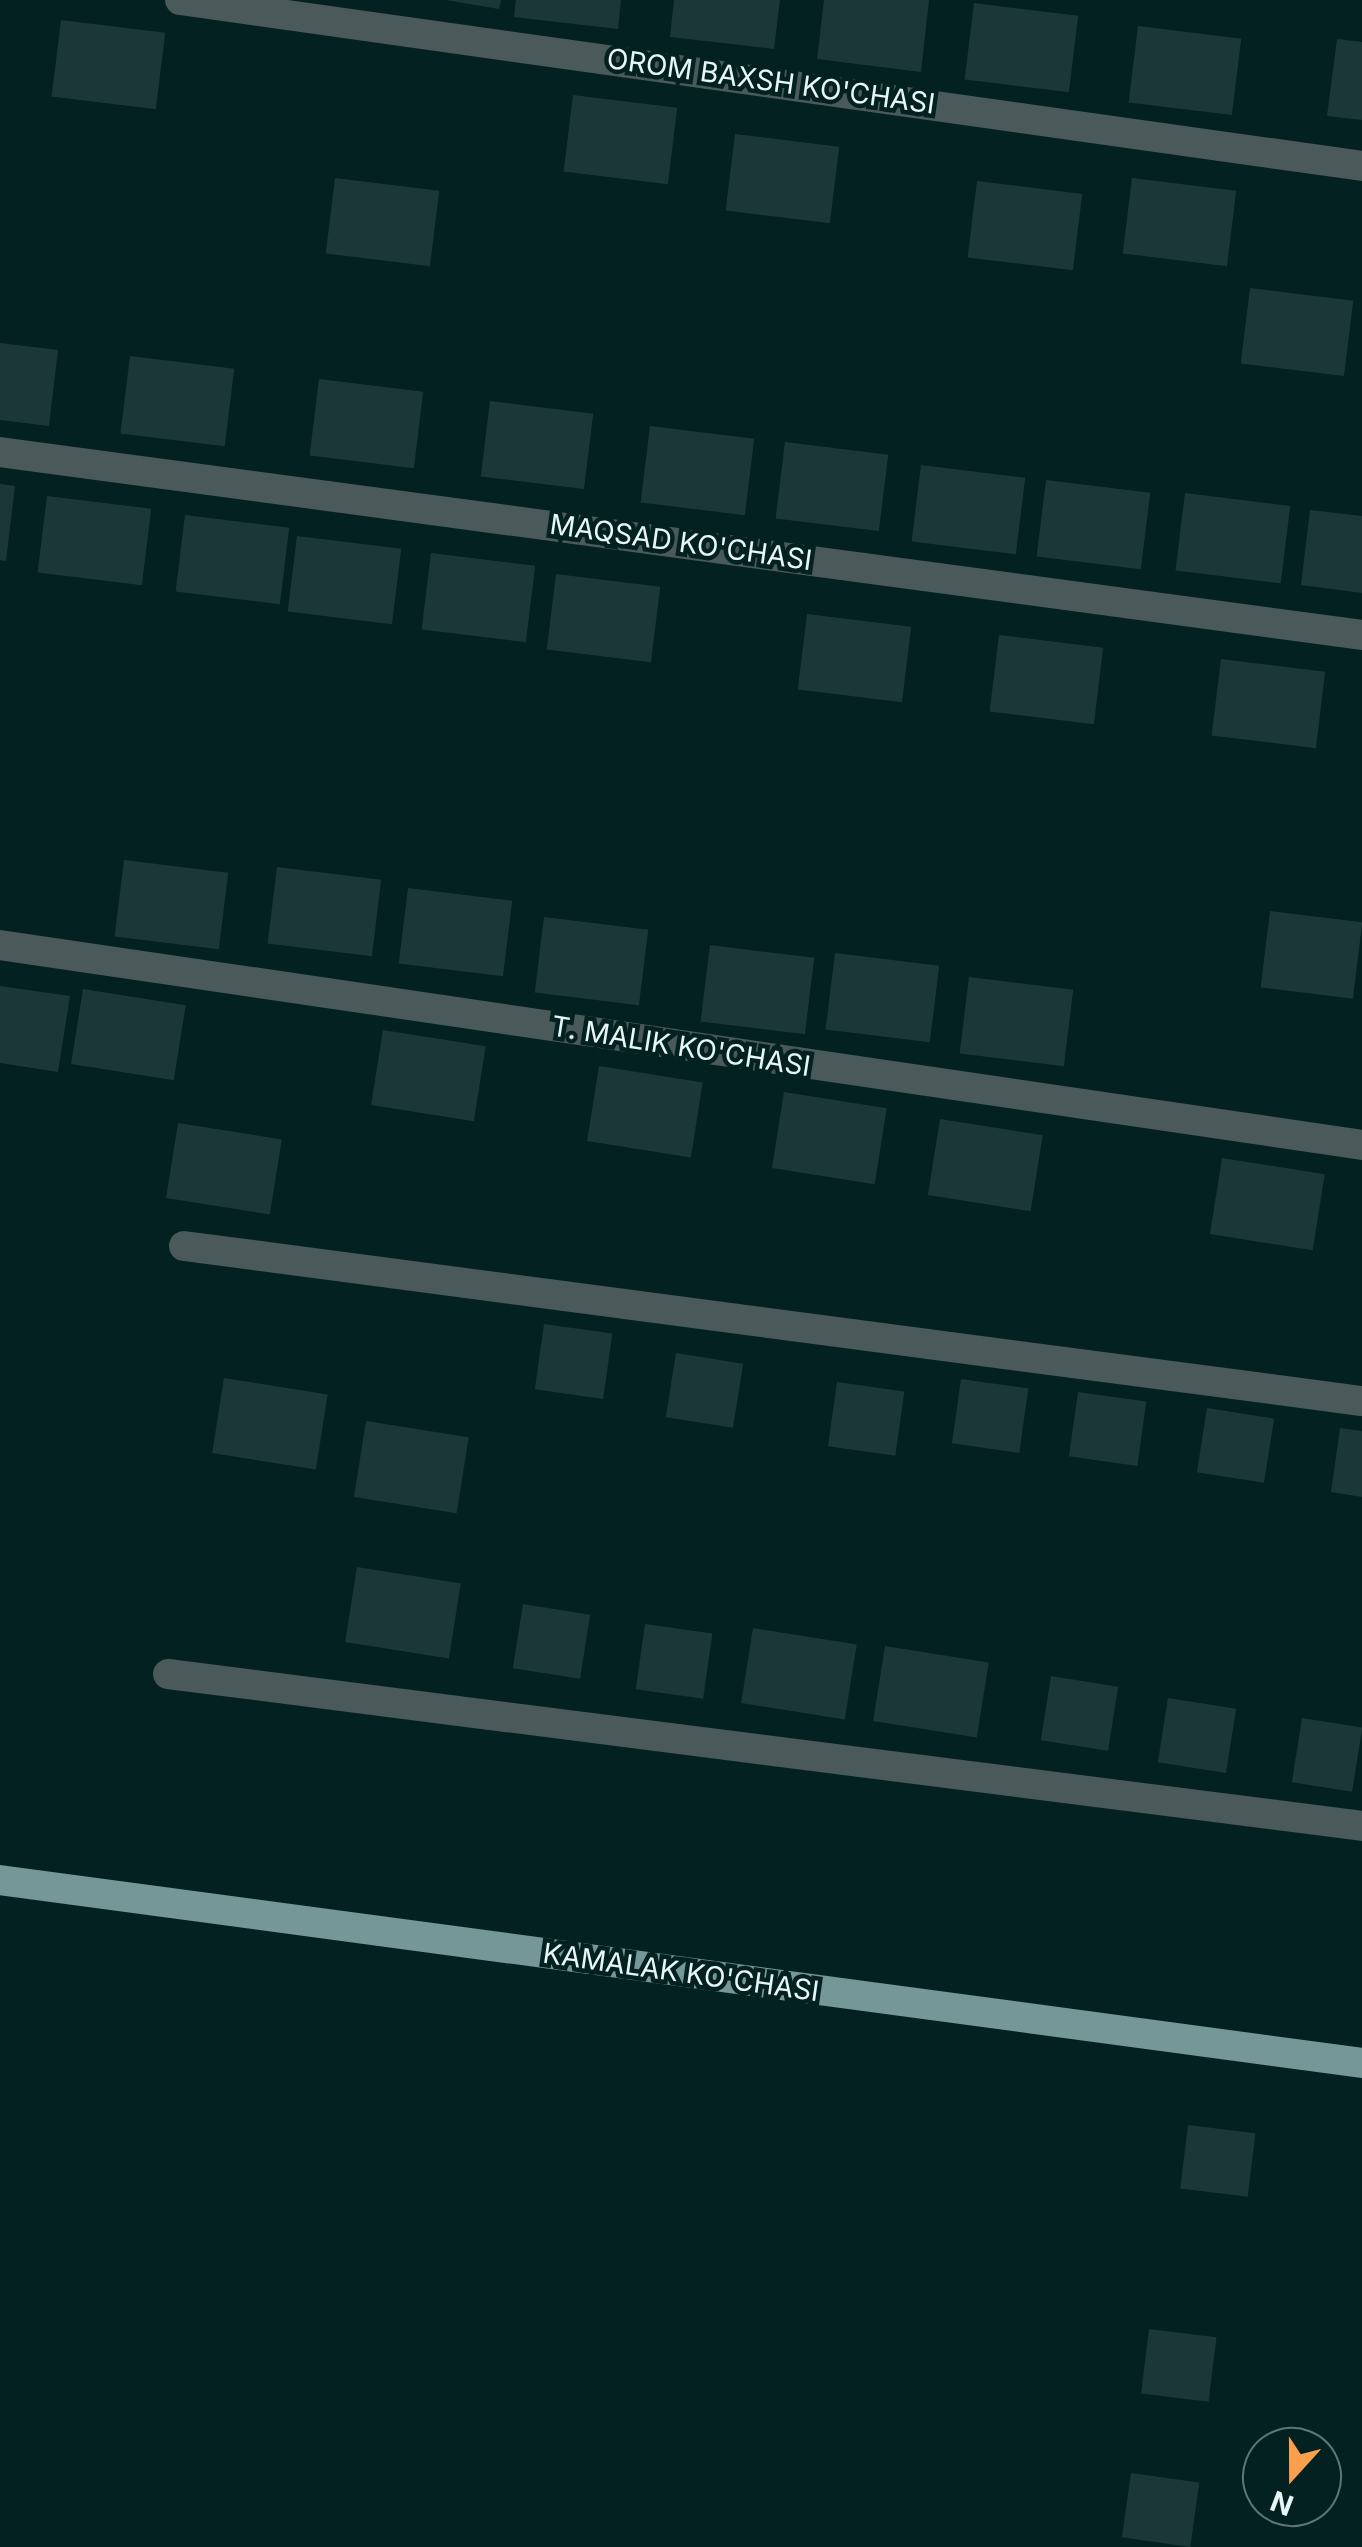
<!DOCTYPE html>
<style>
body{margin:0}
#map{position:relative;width:1362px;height:2547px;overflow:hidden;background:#042121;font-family:Inter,sans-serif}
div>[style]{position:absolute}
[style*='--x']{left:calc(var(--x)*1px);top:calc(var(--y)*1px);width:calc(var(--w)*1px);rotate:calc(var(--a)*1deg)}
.building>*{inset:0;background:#1c3738;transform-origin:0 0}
.minor>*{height:30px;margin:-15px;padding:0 15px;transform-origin:15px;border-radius:15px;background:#4a5959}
.major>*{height:30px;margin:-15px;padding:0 15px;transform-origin:15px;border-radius:15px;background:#769797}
span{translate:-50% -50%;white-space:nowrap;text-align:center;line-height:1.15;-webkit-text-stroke:9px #042121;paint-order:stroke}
.street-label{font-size:28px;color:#e6f7f6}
.north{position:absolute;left:1242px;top:2427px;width:100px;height:100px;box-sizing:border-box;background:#042121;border:2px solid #5e7776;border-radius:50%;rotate:201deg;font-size:28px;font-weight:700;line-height:40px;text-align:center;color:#e6f7f6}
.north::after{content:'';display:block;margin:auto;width:35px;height:45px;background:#fa9f4e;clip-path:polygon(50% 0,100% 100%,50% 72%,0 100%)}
</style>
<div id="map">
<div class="building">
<div style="clip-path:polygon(446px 0,501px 0,499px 9px)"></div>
<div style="clip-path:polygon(516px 0,621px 0,618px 29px,514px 17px)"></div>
<div style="clip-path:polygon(674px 0,780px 0,774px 49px,670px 37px)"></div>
<div style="clip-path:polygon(824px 0,929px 0,921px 72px,817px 59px)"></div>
<div style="left:974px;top:3px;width:105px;height:77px;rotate:7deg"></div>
<div style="left:61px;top:20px;width:105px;height:77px;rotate:7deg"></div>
<div style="left:1138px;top:26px;width:104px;height:77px;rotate:7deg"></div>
<div style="clip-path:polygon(1337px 39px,1362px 42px,1362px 120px,1327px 116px)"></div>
<div style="left:573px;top:95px;width:105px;height:77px;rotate:7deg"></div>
<div style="left:735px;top:134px;width:105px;height:77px;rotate:7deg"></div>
<div style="left:335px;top:178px;width:105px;height:76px;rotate:7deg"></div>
<div style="left:1132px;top:178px;width:105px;height:76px;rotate:7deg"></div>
<div style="left:977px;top:181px;width:106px;height:77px;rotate:7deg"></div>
<div style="left:1250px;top:288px;width:104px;height:76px;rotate:7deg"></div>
<div style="clip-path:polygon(0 343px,58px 350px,49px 426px,0 420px)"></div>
<div style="left:130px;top:356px;width:105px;height:78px;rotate:7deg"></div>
<div style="left:319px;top:379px;width:105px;height:77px;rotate:7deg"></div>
<div style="left:490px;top:401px;width:104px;height:76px;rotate:7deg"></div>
<div style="left:650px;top:426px;width:105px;height:77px;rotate:7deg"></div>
<div style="left:785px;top:442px;width:104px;height:77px;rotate:7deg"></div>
<div style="left:921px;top:465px;width:105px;height:77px;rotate:7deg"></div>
<div style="left:1046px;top:480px;width:105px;height:77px;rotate:7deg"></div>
<div style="clip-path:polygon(0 484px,15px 486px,6px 561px,0 560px)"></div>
<div style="left:1185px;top:493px;width:106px;height:78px;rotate:7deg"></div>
<div style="left:47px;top:496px;width:105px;height:77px;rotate:7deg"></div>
<div style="clip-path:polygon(1310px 510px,1362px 516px,1362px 593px,1301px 585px)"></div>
<div style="left:185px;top:515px;width:105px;height:77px;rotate:7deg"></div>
<div style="left:297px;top:536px;width:105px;height:76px;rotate:7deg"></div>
<div style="left:431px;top:553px;width:105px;height:77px;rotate:7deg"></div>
<div style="left:556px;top:574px;width:105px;height:76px;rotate:7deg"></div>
<div style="left:807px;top:614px;width:105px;height:76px;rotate:7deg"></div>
<div style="left:999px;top:635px;width:105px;height:77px;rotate:7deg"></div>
<div style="left:1221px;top:659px;width:105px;height:77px;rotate:7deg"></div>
<div style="left:124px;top:860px;width:105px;height:77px;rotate:7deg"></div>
<div style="left:277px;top:867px;width:105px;height:77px;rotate:7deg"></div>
<div style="left:408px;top:888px;width:105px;height:76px;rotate:7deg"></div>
<div style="left:1270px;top:911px;width:93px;height:77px;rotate:7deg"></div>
<div style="left:544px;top:917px;width:105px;height:76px;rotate:7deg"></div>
<div style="left:710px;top:945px;width:105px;height:77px;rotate:7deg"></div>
<div style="left:835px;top:953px;width:105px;height:77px;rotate:7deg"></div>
<div style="left:969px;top:977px;width:105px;height:77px;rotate:7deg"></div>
<div style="clip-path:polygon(0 986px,70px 996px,58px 1072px,0 1063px)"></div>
<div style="left:83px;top:989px;width:104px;height:76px;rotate:9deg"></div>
<div style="left:383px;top:1030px;width:104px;height:76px;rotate:9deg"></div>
<div style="left:599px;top:1066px;width:105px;height:76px;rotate:9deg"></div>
<div style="left:784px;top:1092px;width:104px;height:77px;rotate:9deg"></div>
<div style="left:940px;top:1119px;width:104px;height:77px;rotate:9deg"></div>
<div style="left:178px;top:1123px;width:105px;height:76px;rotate:9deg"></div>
<div style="left:1222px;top:1158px;width:104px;height:77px;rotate:9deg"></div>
<div style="left:544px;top:1324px;width:69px;height:66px;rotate:8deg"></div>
<div style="left:676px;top:1353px;width:68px;height:65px;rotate:9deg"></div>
<div style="left:224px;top:1378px;width:105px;height:76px;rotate:9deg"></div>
<div style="left:961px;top:1379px;width:68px;height:65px;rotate:8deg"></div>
<div style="left:837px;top:1382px;width:68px;height:65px;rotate:8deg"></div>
<div style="left:1078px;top:1392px;width:69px;height:65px;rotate:8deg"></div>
<div style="left:1207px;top:1408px;width:68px;height:65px;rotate:9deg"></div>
<div style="left:366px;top:1421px;width:104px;height:77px;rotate:9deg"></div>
<div style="clip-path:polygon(1340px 1428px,1362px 1431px,1362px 1497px,1331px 1492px)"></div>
<div style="left:357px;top:1567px;width:105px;height:76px;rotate:9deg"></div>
<div style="left:523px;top:1604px;width:68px;height:65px;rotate:9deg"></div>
<div style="left:645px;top:1624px;width:68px;height:66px;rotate:8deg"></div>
<div style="left:753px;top:1628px;width:105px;height:76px;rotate:9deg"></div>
<div style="left:885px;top:1646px;width:105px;height:76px;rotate:9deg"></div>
<div style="left:1051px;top:1676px;width:68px;height:65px;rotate:9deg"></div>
<div style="left:1168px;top:1698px;width:69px;height:65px;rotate:9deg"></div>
<div style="left:1302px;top:1718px;width:61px;height:65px;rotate:9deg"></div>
<div style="left:1188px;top:2125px;width:68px;height:64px;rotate:7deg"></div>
<div style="left:1149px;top:2329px;width:68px;height:65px;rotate:7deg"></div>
<div style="left:1131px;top:2473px;width:69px;height:65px;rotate:8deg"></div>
</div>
<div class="minor">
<div style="--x:180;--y:0;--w:1194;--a:7.99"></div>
<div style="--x:0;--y:452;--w:1374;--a:7.65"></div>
<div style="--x:0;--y:945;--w:1377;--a:8.35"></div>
<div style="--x:184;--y:1246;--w:1188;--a:7.5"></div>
<div style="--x:168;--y:1674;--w:1204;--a:7.25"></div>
</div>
<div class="major">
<div style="--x:0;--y:1880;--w:1374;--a:7.65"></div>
</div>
<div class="street-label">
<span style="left:771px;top:81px;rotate:8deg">OROM BAXSH KO'CHASI</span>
<span style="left:681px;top:542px;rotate:8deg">MAQSAD KO'CHASI</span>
<span style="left:681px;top:1046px;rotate:9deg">T. MALIK KO'CHASI</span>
<span style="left:681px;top:1972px;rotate:8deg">KAMALAK KO'CHASI</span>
</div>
<div class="north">N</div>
</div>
